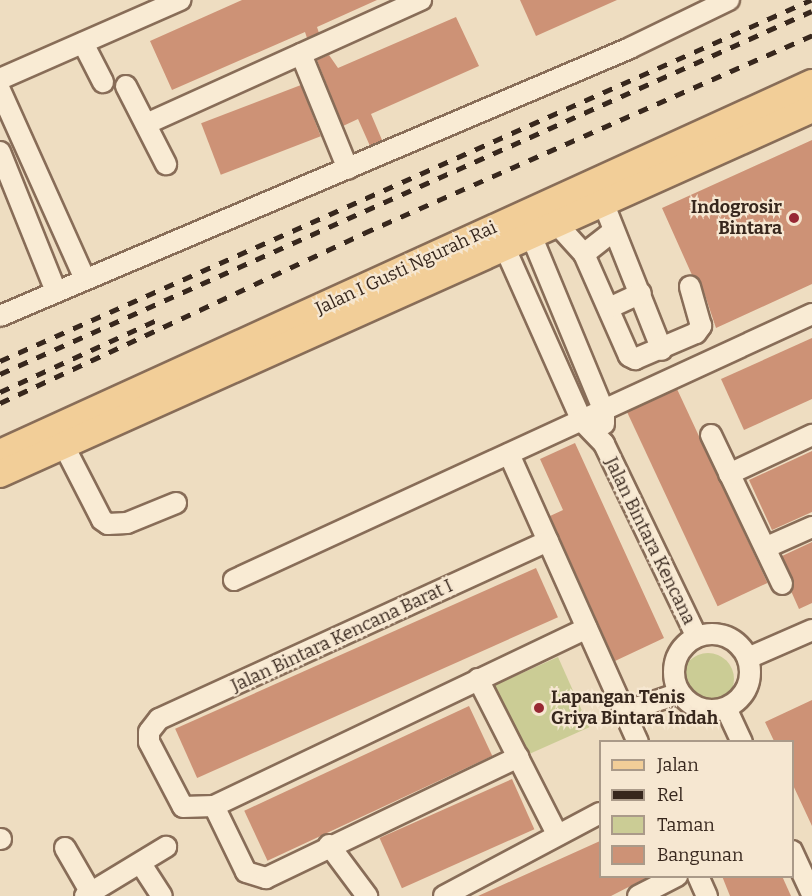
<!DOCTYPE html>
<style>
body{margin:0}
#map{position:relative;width:812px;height:896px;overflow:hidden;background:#eeddc1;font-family:Bitter,serif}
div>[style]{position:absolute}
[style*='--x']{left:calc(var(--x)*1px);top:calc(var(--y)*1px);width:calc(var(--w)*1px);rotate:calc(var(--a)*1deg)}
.green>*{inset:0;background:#cbcc95;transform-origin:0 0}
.round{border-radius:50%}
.building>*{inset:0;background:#cd9276;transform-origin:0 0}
.roads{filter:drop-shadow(2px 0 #886d58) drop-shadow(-2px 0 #886d58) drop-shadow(0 2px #886d58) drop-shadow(0 -2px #886d58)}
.minor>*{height:20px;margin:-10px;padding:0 10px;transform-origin:10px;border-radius:10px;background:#f9ebd4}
.minor>.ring{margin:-10px;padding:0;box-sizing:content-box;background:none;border:20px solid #f9ebd4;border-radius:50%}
.major>*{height:26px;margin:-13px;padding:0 13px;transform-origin:13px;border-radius:13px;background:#f2ce98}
.rail>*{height:4.5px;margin-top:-2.25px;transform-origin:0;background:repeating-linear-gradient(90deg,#37271d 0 10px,transparent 0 20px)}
.dots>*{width:16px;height:16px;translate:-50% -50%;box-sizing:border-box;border:3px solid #f6e7d1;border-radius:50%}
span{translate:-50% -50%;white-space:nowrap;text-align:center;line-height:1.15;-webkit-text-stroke:4.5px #f6e7d1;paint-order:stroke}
.poi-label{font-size:18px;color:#37271d;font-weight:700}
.right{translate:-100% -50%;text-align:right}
.left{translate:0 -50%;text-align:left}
.street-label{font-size:18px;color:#37271d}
.legend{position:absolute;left:599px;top:740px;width:195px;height:138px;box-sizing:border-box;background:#f6e7d1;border:2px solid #aa9a89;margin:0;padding:8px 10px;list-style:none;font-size:18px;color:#37271d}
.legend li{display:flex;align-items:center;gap:12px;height:30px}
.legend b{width:30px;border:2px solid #aa9a89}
</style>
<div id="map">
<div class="green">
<div class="round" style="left:682px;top:653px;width:52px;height:52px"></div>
<div style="left:558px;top:657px;width:77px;height:75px;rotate:66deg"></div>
</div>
<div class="building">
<div style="clip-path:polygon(242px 0,377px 0,317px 27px,319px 33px,307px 38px,305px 32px,172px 90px,150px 41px)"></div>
<div style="clip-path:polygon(520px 0,617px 0,536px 36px)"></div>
<div style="clip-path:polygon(456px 17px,479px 66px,371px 114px,382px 140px,370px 146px,358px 119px,343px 126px,317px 60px,329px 55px,338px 68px)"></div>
<div style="left:301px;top:85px;width:55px;height:107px;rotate:69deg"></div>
<div style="clip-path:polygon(812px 140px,812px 284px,716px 328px,701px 283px,692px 275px,662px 208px)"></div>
<div style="clip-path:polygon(812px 338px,812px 399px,744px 430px,721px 379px)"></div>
<div style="left:677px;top:389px;width:214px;height:55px;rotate:65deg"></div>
<div style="clip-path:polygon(575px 443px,664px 638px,615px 661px,550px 516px,563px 510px,540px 459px)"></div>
<div style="clip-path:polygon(812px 451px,812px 512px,772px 530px,749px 480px)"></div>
<div style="clip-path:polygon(812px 542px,812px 603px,799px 609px,791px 591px,793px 579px,782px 556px)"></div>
<div style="left:536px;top:568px;width:54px;height:395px;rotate:66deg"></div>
<div style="clip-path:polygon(812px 700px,812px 826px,792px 783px,792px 741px,774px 741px,765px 722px)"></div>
<div style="left:469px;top:706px;width:55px;height:248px;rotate:65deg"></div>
<div style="left:512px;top:779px;width:55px;height:145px;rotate:66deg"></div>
<div style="clip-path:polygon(600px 841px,600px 876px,650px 876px,611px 896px,478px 896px)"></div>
<div style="clip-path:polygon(722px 876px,782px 876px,791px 896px,730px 896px)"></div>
</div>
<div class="roads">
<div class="minor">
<div style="--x:83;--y:43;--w:44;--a:62.9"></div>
<div style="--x:301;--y:54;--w:124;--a:67.8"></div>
<div style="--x:0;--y:79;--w:197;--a:-23.7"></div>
<div style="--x:126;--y:86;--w:88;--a:62.9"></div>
<div style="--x:0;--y:90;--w:207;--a:65.8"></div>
<div style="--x:146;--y:124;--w:302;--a:-24.3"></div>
<div style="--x:0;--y:152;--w:150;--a:68.1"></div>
<div style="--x:603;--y:202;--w:159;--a:68.3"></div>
<div style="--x:556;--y:223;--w:42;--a:47.9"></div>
<div style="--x:584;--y:254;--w:111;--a:66.2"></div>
<div style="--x:629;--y:356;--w:7;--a:27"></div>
<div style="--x:635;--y:359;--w:66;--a:-23.1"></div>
<div style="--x:696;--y:333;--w:9;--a:-54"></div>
<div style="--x:701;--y:326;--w:41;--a:-105.8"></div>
<div style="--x:531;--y:235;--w:191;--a:67.5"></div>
<div style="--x:604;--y:411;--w:13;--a:90"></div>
<div style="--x:504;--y:246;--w:192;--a:66"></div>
<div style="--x:582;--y:421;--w:32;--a:46"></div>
<div style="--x:604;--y:444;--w:214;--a:64.3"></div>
<div style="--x:584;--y:254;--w:37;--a:-38"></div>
<div style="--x:609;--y:308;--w:35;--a:-25"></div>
<div style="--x:0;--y:316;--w:685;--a:-23.04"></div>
<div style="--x:630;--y:48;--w:110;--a:-25.9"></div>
<div style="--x:711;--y:435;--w:165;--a:64.5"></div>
<div style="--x:63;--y:444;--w:85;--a:62.8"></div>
<div style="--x:102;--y:520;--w:7;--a:34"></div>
<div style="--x:108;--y:524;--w:19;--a:-3"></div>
<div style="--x:127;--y:523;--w:53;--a:-22.2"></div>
<div style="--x:509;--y:454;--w:316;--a:65.9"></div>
<div style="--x:729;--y:474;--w:92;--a:-25.2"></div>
<div style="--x:548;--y:541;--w:428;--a:155.4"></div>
<div style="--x:159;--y:719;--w:16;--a:128"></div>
<div style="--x:149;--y:732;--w:10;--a:90"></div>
<div style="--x:149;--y:742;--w:73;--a:62.4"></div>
<div style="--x:183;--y:807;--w:31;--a:-2"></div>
<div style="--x:214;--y:806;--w:413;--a:-25.5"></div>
<div style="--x:767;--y:547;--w:49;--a:-24"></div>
<div style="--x:234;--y:580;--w:636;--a:-24.71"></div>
<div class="ring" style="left:674px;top:634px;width:56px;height:56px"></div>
<div style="--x:748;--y:658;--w:70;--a:-23.6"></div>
<div style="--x:478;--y:679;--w:174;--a:63"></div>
<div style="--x:726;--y:708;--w:38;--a:65"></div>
<div style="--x:625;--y:712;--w:57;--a:-19.4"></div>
<div style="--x:214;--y:806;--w:73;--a:64.1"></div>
<div style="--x:246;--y:872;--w:21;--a:17"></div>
<div style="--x:266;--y:878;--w:280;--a:-25.6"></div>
<div style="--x:0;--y:839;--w:1;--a:0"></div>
<div style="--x:329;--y:845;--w:64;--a:53.3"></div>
<div style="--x:65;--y:848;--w:52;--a:60"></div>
<div style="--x:792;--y:851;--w:47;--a:65.1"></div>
<div style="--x:141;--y:864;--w:38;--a:57"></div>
<div style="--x:698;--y:876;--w:22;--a:66"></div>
<div style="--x:85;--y:896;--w:95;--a:-31.2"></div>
<div style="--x:444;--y:896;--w:177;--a:-28"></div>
<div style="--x:638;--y:896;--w:44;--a:-27.1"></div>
</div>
<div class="major">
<div style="--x:0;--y:453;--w:892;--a:-24.5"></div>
<div style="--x:0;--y:474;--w:890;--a:-24.2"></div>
</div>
</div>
<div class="rail">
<div style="--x:0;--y:361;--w:888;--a:-24"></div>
<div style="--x:0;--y:374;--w:889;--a:-24.09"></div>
<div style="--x:0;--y:392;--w:179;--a:-24.7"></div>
<div style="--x:0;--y:403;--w:402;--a:-25"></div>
<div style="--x:364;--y:233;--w:490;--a:-23.8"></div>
</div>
<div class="dots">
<div style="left:794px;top:218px;background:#972833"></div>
<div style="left:539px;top:708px;background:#972833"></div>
</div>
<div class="poi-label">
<span class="right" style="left:782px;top:218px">Indogrosir<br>Bintara</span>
<span class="left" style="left:551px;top:708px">Lapangan Tenis<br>Griya Bintara Indah</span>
</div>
<div class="street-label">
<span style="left:406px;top:268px;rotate:-25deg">Jalan I Gusti Ngurah Rai</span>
<span style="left:650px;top:541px;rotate:64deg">Jalan Bintara Kencana</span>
<span style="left:342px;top:636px;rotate:-25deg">Jalan Bintara Kencana Barat I</span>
</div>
<ul class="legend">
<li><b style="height:8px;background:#f2ce98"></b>Jalan</li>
<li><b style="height:8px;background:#37271d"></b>Rel</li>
<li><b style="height:16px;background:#cbcc95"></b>Taman</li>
<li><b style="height:16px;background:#cd9276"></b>Bangunan</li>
</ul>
</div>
